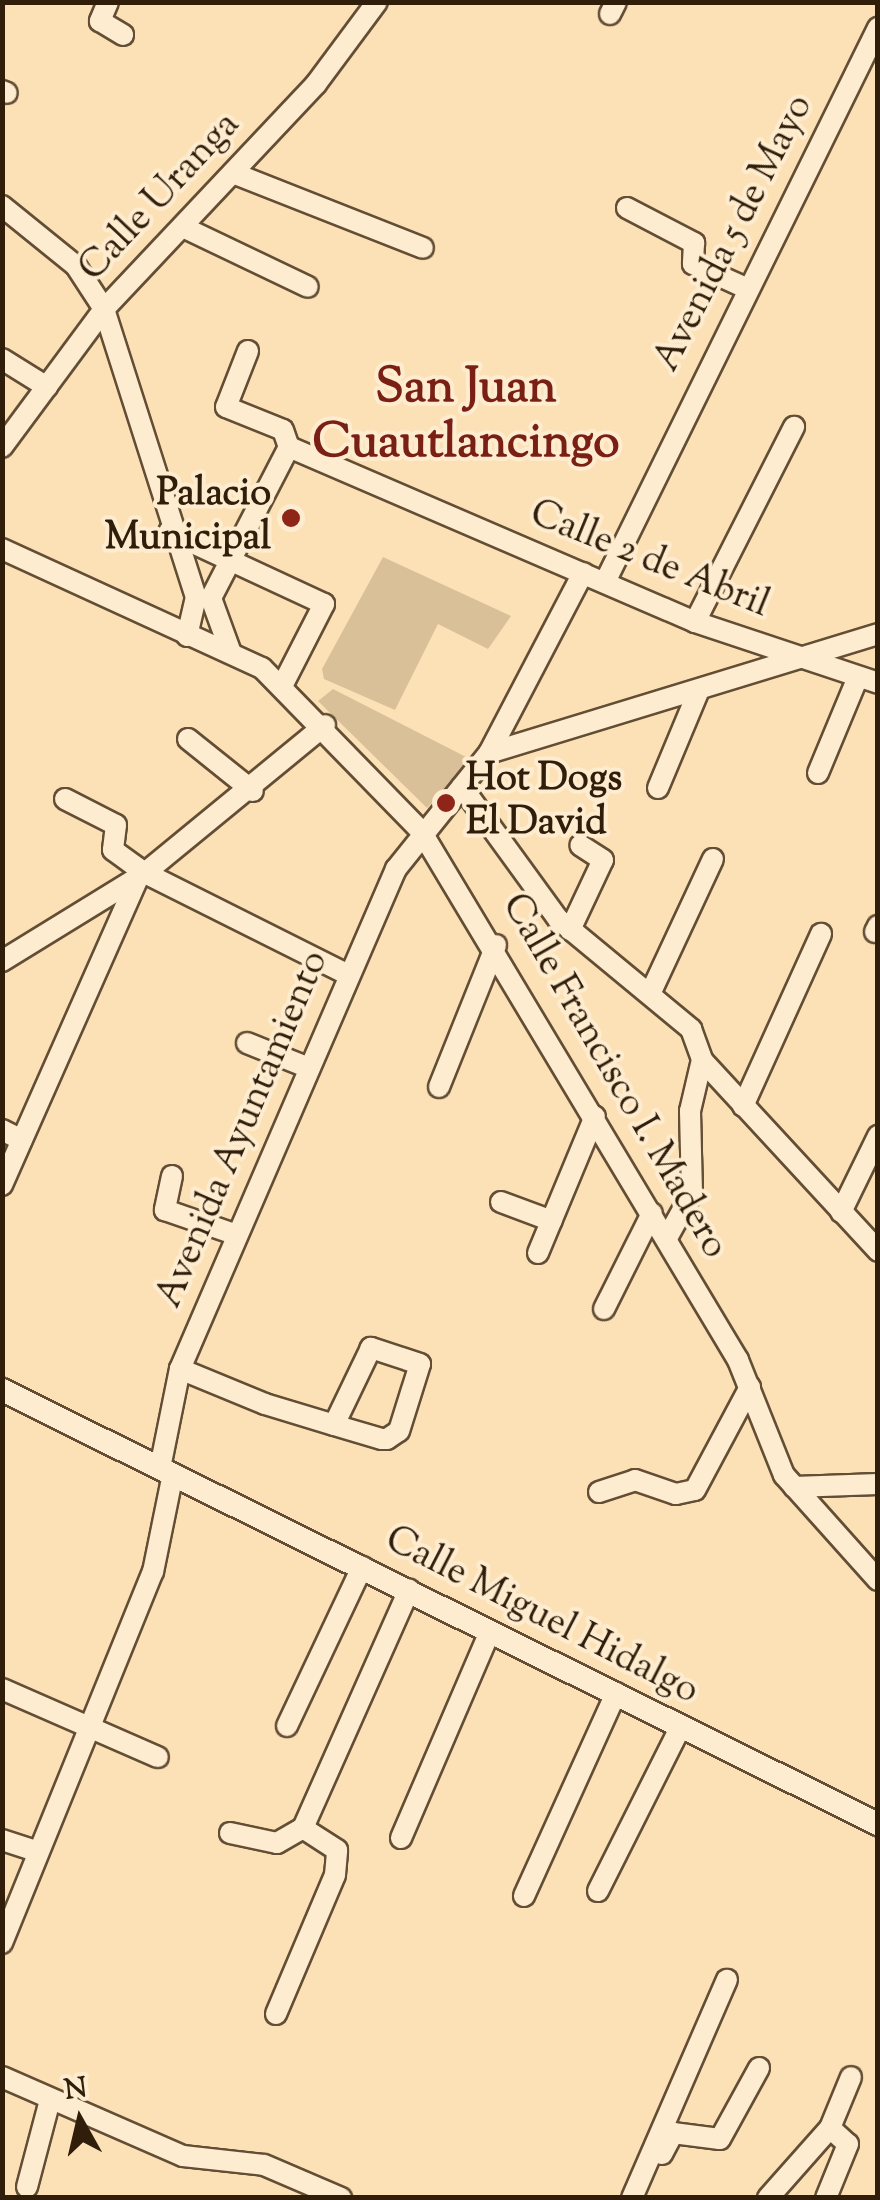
<!DOCTYPE html>
<style>
body{margin:0}
#map{position:relative;width:880px;height:2200px;overflow:hidden;background:#fde1b6;font-family:"Sorts Mill Goudy",serif}
div>[style]{position:absolute}
[style*='--x']{left:calc(var(--x)*1px);top:calc(var(--y)*1px);width:calc(var(--w)*1px);rotate:calc(var(--a)*1deg)}
.green>*{inset:0;background:#dac099}
.roads{filter:drop-shadow(2px 0 #634e35) drop-shadow(-2px 0 #634e35) drop-shadow(0 2px #634e35) drop-shadow(0 -2px #634e35)}
.minor>*{height:20px;margin:-10px;padding:0 10px;transform-origin:10px;border-radius:10px;background:#feecd0}
.tertiary>*{height:22px;margin:-11px;padding:0 11px;transform-origin:11px;border-radius:11px;background:#feecd0}
.dots>*{width:28px;height:28px;translate:-50% -50%;box-sizing:border-box;border:5px solid #feecd0;border-radius:50%}
span{translate:-50% -50%;white-space:nowrap;text-align:center;line-height:1.15;-webkit-text-stroke:8px #feecd0;paint-order:stroke}
.street-label{font-size:38px;color:#301d0a}
.poi-label{font-size:38px;color:#301d0a;font-weight:700}
.right{translate:-100% -50%;text-align:right}
.left{translate:0 -50%;text-align:left}
.district-label{font-size:48px;color:#7a1f14;font-weight:700}
.frame{position:absolute;inset:0;border:5px solid #301d0a;pointer-events:none}
.north{position:absolute;left:30px;top:2070px;width:100px;height:100px;-webkit-text-stroke:8px #feecd0;paint-order:stroke;rotate:352deg;font-size:28px;font-weight:700;line-height:40px;text-align:center;color:#301d0a}
.north::after{content:'';display:block;margin:auto;width:35px;height:45px;background:#301d0a;clip-path:polygon(50% 0,100% 100%,50% 72%,0 100%)}
</style>
<div id="map">
<div class="green">
<div style="clip-path:polygon(383px 557px,511px 616px,488px 649px,438px 624px,395px 710px,324px 679px,322px 669px)"></div>
<div style="clip-path:polygon(333px 689px,472px 760px,427px 808px,318px 701px)"></div>
</div>
<div class="roads">
<div class="minor">
<div style="--x:108;--y:2;--w:21;--a:113"></div>
<div style="--x:100;--y:21;--w:27;--a:31"></div>
<div style="--x:610;--y:14;--w:13;--a:-63"></div>
<div style="--x:2;--y:91;--w:5;--a:22"></div>
<div style="--x:233;--y:173;--w:204;--a:21.5"></div>
<div style="--x:2;--y:206;--w:95;--a:39"></div>
<div style="--x:76;--y:266;--w:51;--a:56.9"></div>
<div style="--x:104;--y:309;--w:302;--a:72.3"></div>
<div style="--x:196;--y:597;--w:40;--a:103"></div>
<div style="--x:627;--y:208;--w:76;--a:27.6"></div>
<div style="--x:694;--y:243;--w:21;--a:93"></div>
<div style="--x:693;--y:264;--w:56;--a:24.3"></div>
<div style="--x:185;--y:228;--w:136;--a:25.6"></div>
<div style="--x:248;--y:351;--w:60;--a:111.4"></div>
<div style="--x:226;--y:407;--w:61;--a:22"></div>
<div style="--x:283;--y:430;--w:18;--a:71"></div>
<div style="--x:2;--y:359;--w:53;--a:31.9"></div>
<div style="--x:2;--y:447;--w:172;--a:-53.5"></div>
<div style="--x:104;--y:309;--w:309;--a:-46.7"></div>
<div style="--x:316;--y:84;--w:102;--a:-53.4"></div>
<div style="--x:289;--y:447;--w:442;--a:23.3"></div>
<div style="--x:695;--y:622;--w:193;--a:18.4"></div>
<div style="--x:169;--y:532;--w:171;--a:24.9"></div>
<div style="--x:324;--y:604;--w:90;--a:117.1"></div>
<div style="--x:2;--y:549;--w:286;--a:24.6"></div>
<div style="--x:262;--y:668;--w:228;--a:45.7"></div>
<div style="--x:421;--y:831;--w:617;--a:59.07"></div>
<div style="--x:738;--y:1360;--w:124;--a:68.2"></div>
<div style="--x:784;--y:1475;--w:141;--a:48.2"></div>
<div style="--x:605;--y:582;--w:618;--a:-63.77"></div>
<div style="--x:695;--y:622;--w:219;--a:-63.1"></div>
<div style="--x:231;--y:653;--w:59;--a:-110"></div>
<div style="--x:211;--y:598;--w:170;--a:-62.7"></div>
<div style="--x:188;--y:739;--w:83;--a:38.7"></div>
<div style="--x:489;--y:753;--w:407;--a:-17"></div>
<div style="--x:818;--y:773;--w:104;--a:-67.4"></div>
<div style="--x:462;--y:787;--w:163;--a:54"></div>
<div style="--x:558;--y:919;--w:173;--a:39.6"></div>
<div style="--x:691;--y:1029;--w:33;--a:70"></div>
<div style="--x:702;--y:1060;--w:260;--a:47.3"></div>
<div style="--x:658;--y:788;--w:106;--a:-67.3"></div>
<div style="--x:65;--y:799;--w:57;--a:27"></div>
<div style="--x:116;--y:825;--w:25;--a:97"></div>
<div style="--x:113;--y:850;--w:39;--a:36"></div>
<div style="--x:145;--y:873;--w:228;--a:26.6"></div>
<div style="--x:570;--y:930;--w:77;--a:-64.8"></div>
<div style="--x:603;--y:860;--w:27;--a:-147"></div>
<div style="--x:875;--y:932;--w:7;--a:-63"></div>
<div style="--x:2;--y:961;--w:168;--a:-31.6"></div>
<div style="--x:145;--y:873;--w:233;--a:-39.4"></div>
<div style="--x:650;--y:994;--w:149;--a:-65"></div>
<div style="--x:247;--y:1043;--w:67;--a:22"></div>
<div style="--x:439;--y:1087;--w:153;--a:-68.1"></div>
<div style="--x:743;--y:1106;--w:189;--a:-65.6"></div>
<div style="--x:2;--y:1130;--w:22;--a:27"></div>
<div style="--x:172;--y:1176;--w:35;--a:102"></div>
<div style="--x:165;--y:1210;--w:76;--a:19.1"></div>
<div style="--x:2;--y:1185;--w:336;--a:-66.1"></div>
<div style="--x:501;--y:1202;--w:54;--a:20.4"></div>
<div style="--x:841;--y:1212;--w:85;--a:-64"></div>
<div style="--x:667;--y:1238;--w:51;--a:-60.9"></div>
<div style="--x:692;--y:1193;--w:82;--a:-91.4"></div>
<div style="--x:690;--y:1111;--w:52;--a:-76.8"></div>
<div style="--x:538;--y:1253;--w:148;--a:-67.4"></div>
<div style="--x:604;--y:1309;--w:107;--a:-63.4"></div>
<div style="--x:180;--y:1369;--w:92;--a:22.4"></div>
<div style="--x:265;--y:1404;--w:72;--a:16.9"></div>
<div style="--x:334;--y:1425;--w:50;--a:16.3"></div>
<div style="--x:382;--y:1439;--w:5;--a:0"></div>
<div style="--x:387;--y:1439;--w:14;--a:-34"></div>
<div style="--x:399;--y:1431;--w:70;--a:-72.6"></div>
<div style="--x:420;--y:1364;--w:52;--a:-161.9"></div>
<div style="--x:371;--y:1348;--w:85;--a:115.7"></div>
<div style="--x:160;--y:1468;--w:101;--a:-78.6"></div>
<div style="--x:180;--y:1369;--w:545;--a:-66.64"></div>
<div style="--x:396;--y:869;--w:149;--a:-51.3"></div>
<div style="--x:489;--y:753;--w:203;--a:-62.4"></div>
<div style="--x:794;--y:1487;--w:84;--a:-2"></div>
<div style="--x:599;--y:1492;--w:38;--a:-18"></div>
<div style="--x:635;--y:1480;--w:43;--a:18.9"></div>
<div style="--x:676;--y:1494;--w:19;--a:-12"></div>
<div style="--x:695;--y:1490;--w:117;--a:-61.9"></div>
<div style="--x:2;--y:1689;--w:170;--a:23.6"></div>
<div style="--x:287;--y:1726;--w:176;--a:-64.7"></div>
<div style="--x:230;--y:1833;--w:48;--a:12"></div>
<div style="--x:277;--y:1843;--w:30;--a:-30"></div>
<div style="--x:303;--y:1828;--w:261;--a:-66"></div>
<div style="--x:401;--y:1838;--w:225;--a:-66.7"></div>
<div style="--x:2;--y:1840;--w:38;--a:18"></div>
<div style="--x:598;--y:1891;--w:185;--a:-63.3"></div>
<div style="--x:524;--y:1896;--w:223;--a:-65.6"></div>
<div style="--x:2;--y:1943;--w:401;--a:-67.9"></div>
<div style="--x:153;--y:1572;--w:100;--a:-78.5"></div>
<div style="--x:276;--y:2014;--w:151;--a:-67"></div>
<div style="--x:335;--y:1875;--w:25;--a:-85"></div>
<div style="--x:337;--y:1850;--w:40;--a:-147.1"></div>
<div style="--x:2;--y:2077;--w:197;--a:23.6"></div>
<div style="--x:183;--y:2156;--w:81;--a:6.3"></div>
<div style="--x:264;--y:2165;--w:84;--a:23.2"></div>
<div style="--x:830;--y:2128;--w:55;--a:-67.6"></div>
<div style="--x:662;--y:2154;--w:24;--a:-62"></div>
<div style="--x:673;--y:2133;--w:47;--a:7.3"></div>
<div style="--x:720;--y:2139;--w:81;--a:-61.2"></div>
<div style="--x:27;--y:2187;--w:90;--a:-75.2"></div>
<div style="--x:632;--y:2198;--w:238;--a:-66.5"></div>
<div style="--x:768;--y:2198;--w:94;--a:-48.5"></div>
<div style="--x:830;--y:2128;--w:24;--a:42"></div>
<div style="--x:848;--y:2144;--w:58;--a:112.2"></div>
</div>
<div class="tertiary">
<div style="--x:2;--y:1390;--w:978;--a:26.36"></div>
</div>
</div>
<div class="dots">
<div style="left:291px;top:518px;background:#8f2418"></div>
<div style="left:446px;top:803px;background:#8f2418"></div>
</div>
<div class="street-label">
<span style="left:161px;top:198px;rotate:-47deg">Calle Uranga</span>
<span style="left:735px;top:234px;rotate:-63deg">Avenida 5 de Mayo</span>
<span style="left:649px;top:561px;rotate:22deg">Calle 2 de Abril</span>
<span style="left:613px;top:1077px;rotate:60deg">Calle Francisco I. Madero</span>
<span style="left:244px;top:1130px;rotate:-67deg">Avenida Ayuntamiento</span>
<span style="left:541px;top:1617px;rotate:27deg">Calle Miguel Hidalgo</span>
</div>
<div class="poi-label">
<span class="right" style="left:271px;top:518px">Palacio<br>Municipal</span>
<span class="left" style="left:466px;top:803px">Hot Dogs<br>El David</span>
</div>
<div class="district-label">
<span style="left:466px;top:417px">San Juan<br>Cuautlancingo</span>
</div>
<div class="frame"></div>
<div class="north">N</div>
</div>
